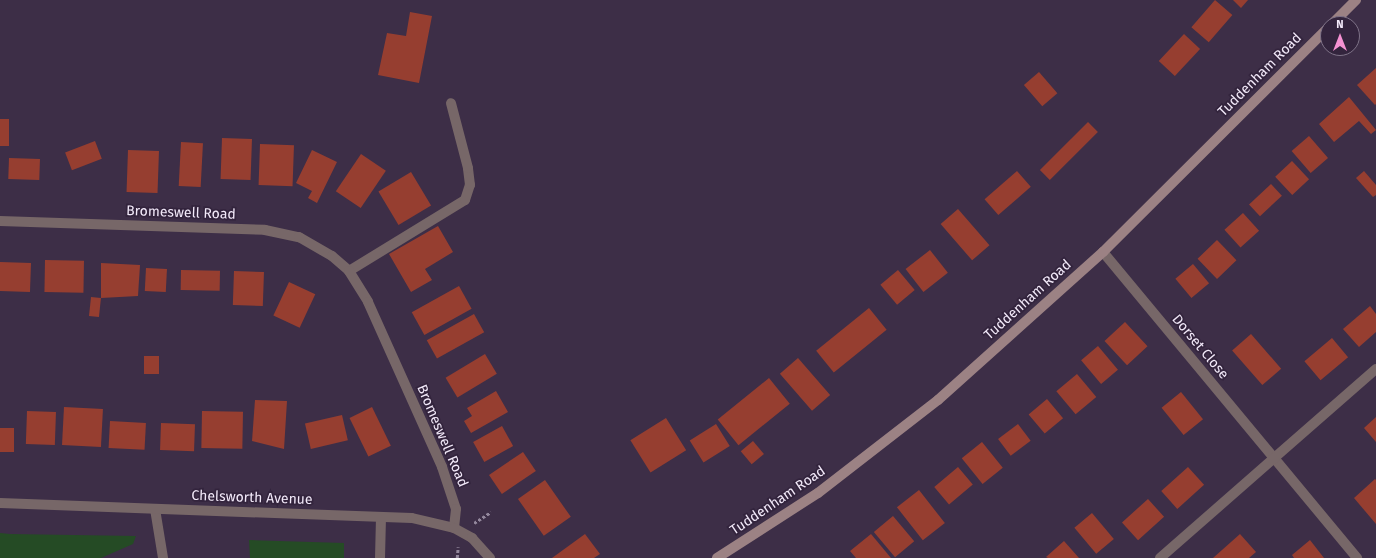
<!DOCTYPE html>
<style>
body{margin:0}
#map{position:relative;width:1376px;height:558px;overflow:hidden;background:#3d2e47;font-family:"Fira Sans",sans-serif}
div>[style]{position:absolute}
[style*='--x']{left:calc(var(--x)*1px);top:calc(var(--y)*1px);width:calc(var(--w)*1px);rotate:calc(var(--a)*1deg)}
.green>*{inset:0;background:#254b25}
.building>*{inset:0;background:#963e30;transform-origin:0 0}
.path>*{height:2.5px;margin-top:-1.25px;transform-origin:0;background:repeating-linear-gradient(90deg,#93879c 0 3px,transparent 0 5px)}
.lane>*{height:10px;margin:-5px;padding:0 5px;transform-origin:5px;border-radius:5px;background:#776768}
.street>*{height:10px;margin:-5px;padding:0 5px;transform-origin:5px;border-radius:5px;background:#776768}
.secondary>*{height:10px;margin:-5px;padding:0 5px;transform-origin:5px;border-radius:5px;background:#9c8284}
span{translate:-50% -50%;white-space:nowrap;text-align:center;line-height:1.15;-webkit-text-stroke:3.5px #33243d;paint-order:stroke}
.street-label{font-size:14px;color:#f2e9f9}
.north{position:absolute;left:1320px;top:16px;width:40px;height:40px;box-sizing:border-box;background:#33243d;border:1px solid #7f7388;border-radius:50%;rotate:0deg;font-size:11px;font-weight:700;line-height:16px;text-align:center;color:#f2e9f9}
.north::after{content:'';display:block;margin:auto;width:14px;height:18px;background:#f591d2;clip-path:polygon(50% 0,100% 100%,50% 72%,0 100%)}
</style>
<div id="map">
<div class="green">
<div style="clip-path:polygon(0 533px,10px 534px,136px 536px,133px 544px,101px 558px,0 558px)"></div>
<div style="clip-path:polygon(249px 540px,344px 543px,344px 558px,250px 558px)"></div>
</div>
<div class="building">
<div style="left:1215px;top:0;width:23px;height:36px;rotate:41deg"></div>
<div style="clip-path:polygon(1233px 0,1248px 0,1241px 8px)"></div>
<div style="clip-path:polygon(410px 12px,432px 16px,419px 83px,378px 75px,387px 33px,406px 36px)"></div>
<div style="left:1184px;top:34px;width:22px;height:37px;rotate:43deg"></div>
<div style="clip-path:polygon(1376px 68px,1376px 104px,1375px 105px,1357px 85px)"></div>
<div style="left:1039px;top:72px;width:28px;height:20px;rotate:49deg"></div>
<div style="clip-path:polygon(1349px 97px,1376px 130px,1371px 134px,1359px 121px,1334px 142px,1319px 124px)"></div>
<div style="left:0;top:119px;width:9px;height:27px"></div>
<div style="left:1088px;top:122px;width:14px;height:68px;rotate:45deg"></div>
<div style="left:1309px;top:136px;width:29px;height:23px;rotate:49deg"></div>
<div style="left:222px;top:138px;width:30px;height:41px;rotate:2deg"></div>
<div style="left:95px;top:141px;width:19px;height:32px;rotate:69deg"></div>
<div style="left:181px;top:142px;width:22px;height:44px;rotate:3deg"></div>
<div style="left:260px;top:144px;width:34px;height:41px;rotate:2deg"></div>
<div style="left:128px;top:150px;width:31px;height:42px;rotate:2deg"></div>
<div style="clip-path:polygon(312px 150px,337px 162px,317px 203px,308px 198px,312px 191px,296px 183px)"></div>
<div style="left:361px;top:154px;width:30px;height:45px;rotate:34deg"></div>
<div style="left:9px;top:158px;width:31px;height:21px;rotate:2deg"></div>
<div style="left:1292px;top:161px;width:25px;height:23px;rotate:47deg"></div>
<div style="left:1017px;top:171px;width:21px;height:43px;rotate:49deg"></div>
<div style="clip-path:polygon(1364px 171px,1376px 185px,1376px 195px,1373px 197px,1356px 178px)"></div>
<div style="left:411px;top:172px;width:39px;height:38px;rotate:59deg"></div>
<div style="left:1271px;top:184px;width:16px;height:30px;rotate:47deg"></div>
<div style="left:958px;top:209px;width:48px;height:23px;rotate:49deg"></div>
<div style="left:1243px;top:213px;width:24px;height:25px;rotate:48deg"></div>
<div style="clip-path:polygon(438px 226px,453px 252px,425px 269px,432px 280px,411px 292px,389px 254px)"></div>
<div style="left:1217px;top:240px;width:28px;height:27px;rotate:46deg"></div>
<div style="left:930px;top:250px;width:29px;height:31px;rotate:52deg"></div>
<div style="left:45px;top:260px;width:39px;height:32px;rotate:1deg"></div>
<div style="left:0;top:262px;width:31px;height:29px;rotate:2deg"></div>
<div style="clip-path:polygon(101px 263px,140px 265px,138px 296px,101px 298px)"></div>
<div style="left:1193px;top:264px;width:25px;height:23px;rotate:50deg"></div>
<div style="left:146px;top:268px;width:21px;height:23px;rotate:3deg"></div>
<div style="left:181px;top:270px;width:39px;height:20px;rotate:1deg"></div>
<div style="left:898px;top:270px;width:26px;height:23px;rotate:50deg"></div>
<div style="left:234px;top:271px;width:30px;height:34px;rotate:2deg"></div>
<div style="left:289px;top:282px;width:29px;height:37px;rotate:25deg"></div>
<div style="left:459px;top:286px;width:26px;height:54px;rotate:61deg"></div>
<div style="left:91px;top:297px;width:10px;height:19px;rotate:6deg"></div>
<div style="clip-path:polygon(1370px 306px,1376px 314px,1376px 332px,1359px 347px,1343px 329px)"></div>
<div style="left:869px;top:308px;width:28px;height:68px;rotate:51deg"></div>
<div style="left:474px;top:314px;width:21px;height:54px;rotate:61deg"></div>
<div style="left:1125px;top:322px;width:33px;height:28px;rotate:47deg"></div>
<div style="left:1251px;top:334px;width:46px;height:25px;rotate:49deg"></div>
<div style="left:1332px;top:338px;width:25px;height:36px;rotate:50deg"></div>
<div style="left:1098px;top:346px;width:31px;height:22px;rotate:50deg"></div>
<div style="left:485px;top:354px;width:23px;height:46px;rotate:59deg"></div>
<div style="left:144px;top:356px;width:15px;height:18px"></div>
<div style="left:798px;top:358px;width:49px;height:24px;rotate:49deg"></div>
<div style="left:1077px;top:374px;width:30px;height:27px;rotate:50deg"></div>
<div style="left:769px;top:378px;width:33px;height:66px;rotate:51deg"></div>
<div style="clip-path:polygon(496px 391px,508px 412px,471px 433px,464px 421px,472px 416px,467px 408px)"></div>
<div style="left:1181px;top:392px;width:35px;height:25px;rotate:51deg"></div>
<div style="left:1047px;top:399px;width:25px;height:24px;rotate:50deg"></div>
<div style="clip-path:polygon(255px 400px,287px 401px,284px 449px,252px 441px)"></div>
<div style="left:64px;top:407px;width:39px;height:38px;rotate:3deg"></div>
<div style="left:372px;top:407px;width:43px;height:25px;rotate:64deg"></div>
<div style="left:27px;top:411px;width:29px;height:33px;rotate:2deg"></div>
<div style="left:202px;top:411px;width:41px;height:37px;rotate:1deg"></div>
<div style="left:342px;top:415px;width:26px;height:38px;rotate:77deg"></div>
<div style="clip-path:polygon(1376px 417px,1376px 442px,1364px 428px)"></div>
<div style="left:666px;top:418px;width:38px;height:42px;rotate:58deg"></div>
<div style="left:110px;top:421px;width:36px;height:27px;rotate:3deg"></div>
<div style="left:161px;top:423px;width:34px;height:27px;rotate:2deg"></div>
<div style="left:716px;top:424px;width:26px;height:31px;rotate:58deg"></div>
<div style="left:1018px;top:424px;width:21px;height:25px;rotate:53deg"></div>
<div style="left:502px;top:426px;width:23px;height:33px;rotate:61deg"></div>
<div style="left:0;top:428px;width:14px;height:24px"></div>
<div style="left:753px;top:441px;width:17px;height:16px;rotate:50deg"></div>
<div style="left:982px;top:442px;width:33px;height:26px;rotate:51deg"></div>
<div style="left:523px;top:452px;width:23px;height:41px;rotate:56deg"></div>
<div style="left:958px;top:467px;width:23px;height:31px;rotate:50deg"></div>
<div style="left:1188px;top:467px;width:24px;height:36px;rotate:48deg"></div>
<div style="clip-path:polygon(1375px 479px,1376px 480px,1376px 524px,1354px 498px)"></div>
<div style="left:545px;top:480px;width:45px;height:33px;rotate:55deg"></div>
<div style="left:919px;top:490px;width:42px;height:28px;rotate:52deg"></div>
<div style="left:1148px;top:499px;width:24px;height:35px;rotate:48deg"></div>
<div style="left:1092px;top:513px;width:34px;height:23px;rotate:50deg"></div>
<div style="left:893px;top:516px;width:33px;height:25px;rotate:50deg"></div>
<div style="clip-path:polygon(585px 534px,600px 554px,594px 558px,552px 558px)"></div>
<div style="clip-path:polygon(871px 534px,891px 558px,856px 558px,850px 551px)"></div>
<div style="clip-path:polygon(1240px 534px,1256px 552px,1249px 558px,1213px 558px)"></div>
<div style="clip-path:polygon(1310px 540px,1324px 558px,1294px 558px,1292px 555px)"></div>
<div style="clip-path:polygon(1064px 541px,1079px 558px,1048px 558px,1046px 557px)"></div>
</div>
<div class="path">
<div style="--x:474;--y:523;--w:20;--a:-33"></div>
<div style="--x:457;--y:558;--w:11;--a:-85"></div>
</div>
<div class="lane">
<div style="--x:349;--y:271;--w:136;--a:-31.5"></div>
<div style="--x:465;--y:200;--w:16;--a:-72"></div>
<div style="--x:470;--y:185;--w:17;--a:-97"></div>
<div style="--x:468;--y:168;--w:67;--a:-104.7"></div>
<div style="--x:155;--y:509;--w:50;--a:80.7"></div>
<div style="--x:380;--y:558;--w:41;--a:-88.6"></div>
</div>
<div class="street">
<div style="--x:0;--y:221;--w:265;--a:1.9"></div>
<div style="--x:265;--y:230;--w:35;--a:12"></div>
<div style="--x:299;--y:237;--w:38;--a:30"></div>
<div style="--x:332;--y:256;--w:23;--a:41"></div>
<div style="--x:349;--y:271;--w:36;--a:58"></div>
<div style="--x:368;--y:302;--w:181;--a:65.8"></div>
<div style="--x:442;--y:467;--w:44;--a:71.6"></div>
<div style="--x:456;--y:509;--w:19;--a:96"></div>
<div style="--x:1103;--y:252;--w:398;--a:50.3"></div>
<div style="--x:0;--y:503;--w:412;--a:2.1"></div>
<div style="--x:412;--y:518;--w:43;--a:13.4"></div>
<div style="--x:454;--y:528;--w:21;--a:29"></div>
<div style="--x:472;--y:538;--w:27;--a:48"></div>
<div style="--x:1160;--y:558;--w:287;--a:-41.2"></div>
</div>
<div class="secondary">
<div style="--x:1332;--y:24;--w:34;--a:-45"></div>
<div style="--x:717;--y:558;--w:120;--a:-32.8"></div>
<div style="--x:818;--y:493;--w:152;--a:-37.8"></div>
<div style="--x:938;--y:400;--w:222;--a:-41.9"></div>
<div style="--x:1103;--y:252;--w:317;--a:-44.9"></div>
</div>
<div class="street-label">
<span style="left:1260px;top:75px;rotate:-45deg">Tuddenham Road</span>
<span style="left:181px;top:213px;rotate:2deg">Bromeswell Road</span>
<span style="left:1028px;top:300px;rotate:-42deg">Tuddenham Road</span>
<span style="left:1200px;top:347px;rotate:50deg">Dorset Close</span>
<span style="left:442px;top:436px;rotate:67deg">Bromeswell Road</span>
<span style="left:252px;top:498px;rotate:2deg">Chelsworth Avenue</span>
<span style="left:778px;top:501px;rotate:-34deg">Tuddenham Road</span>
</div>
<div class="north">N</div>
</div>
